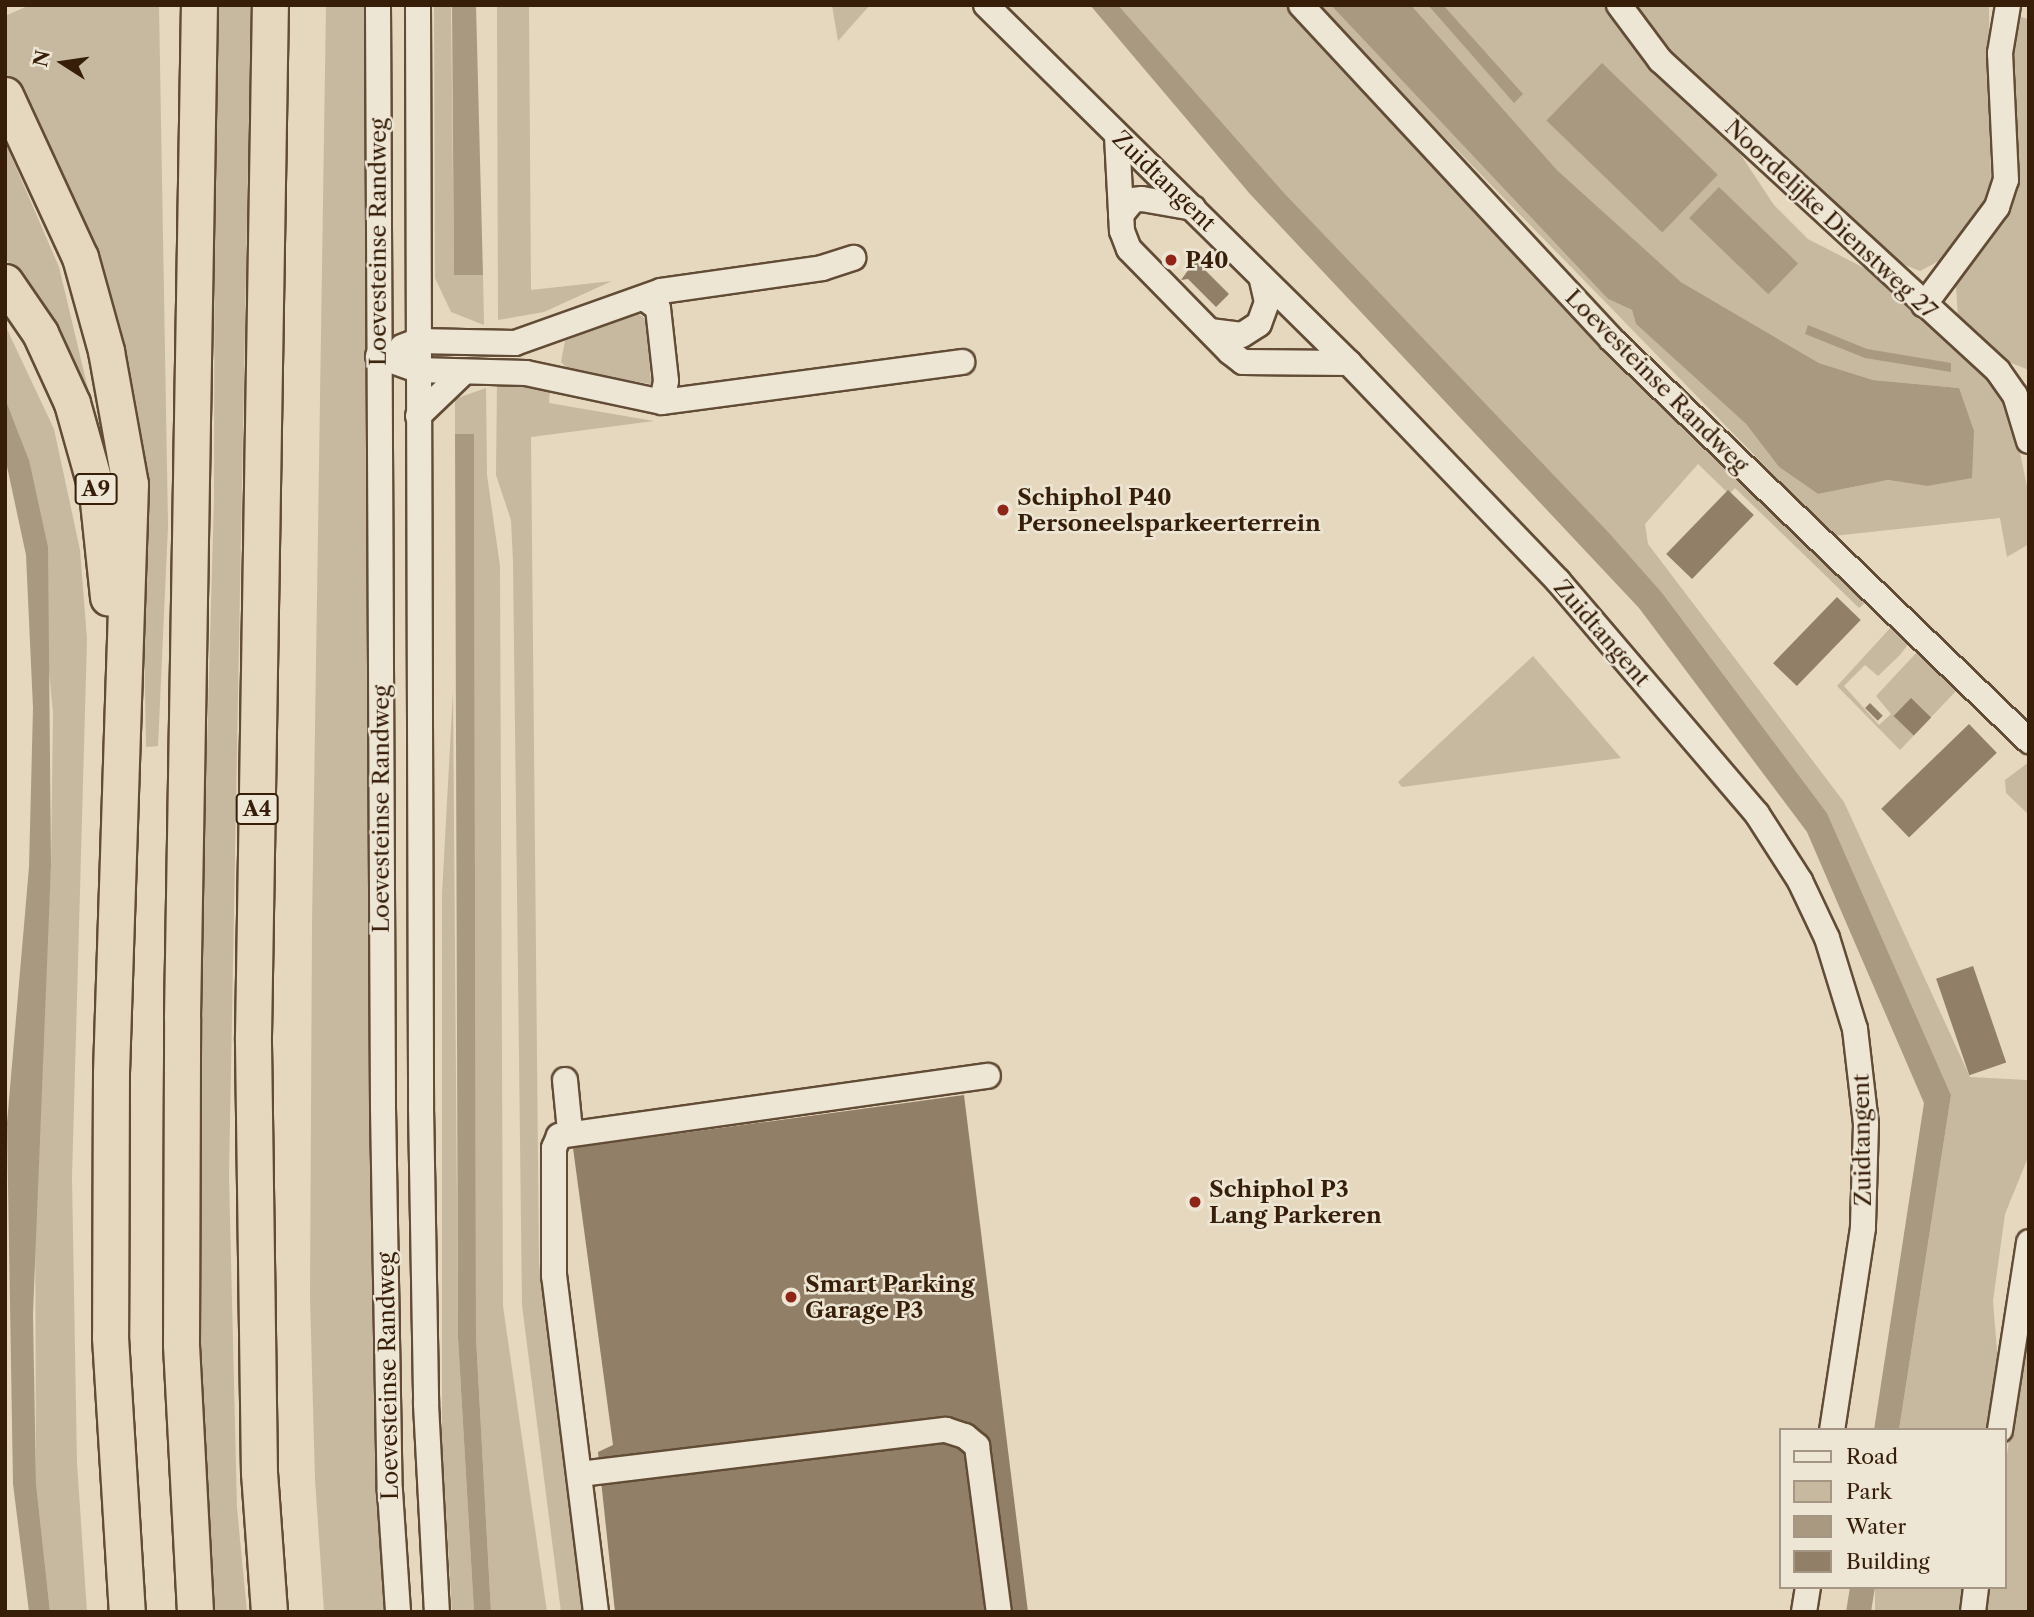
<!DOCTYPE html>
<style>
body{margin:0}
#map{position:relative;width:2034px;height:1617px;overflow:hidden;background:#e5d8bf;font-family:"Libre Caslon Text",serif}
div>[style]{position:absolute}
[style*='--x']{left:calc(var(--x)*1px);top:calc(var(--y)*1px);width:calc(var(--w)*1px);rotate:calc(var(--a)*1deg)}
.green>*{inset:0;background:#c7b8a0;transform-origin:0 0}
.water>*{inset:0;background:#aa9981;transform-origin:0 0}
.building>*{inset:0;background:#917f67;transform-origin:0 0}
.roads{filter:drop-shadow(2px 0 #624c36) drop-shadow(-2px 0 #624c36) drop-shadow(0 2px #624c36) drop-shadow(0 -2px #624c36)}
.minor>*{height:24px;margin:-12px;padding:0 12px;transform-origin:12px;border-radius:12px;background:#eee6d5}
.highway>*{height:35px;margin:-17.5px;padding:0 17.5px;transform-origin:17.5px;border-radius:17.5px;background:#e5d8bf}
.dots>*{width:19px;height:19px;translate:-50% -50%;box-sizing:border-box;border:4px solid #eee6d5;border-radius:50%}
span{translate:-50% -50%;white-space:nowrap;text-align:center;line-height:1.15;-webkit-text-stroke:5px #eee6d5;paint-order:stroke}
.shield-label span{padding:2px 5px;background:#eee6d5;border:2px solid;border-radius:5px;-webkit-text-stroke-width:0}
.shield-label{font-size:21px;color:#371e08;font-weight:700}
.street-label{font-size:23px;color:#371e08}
.poi-label{font-size:23px;color:#371e08;font-weight:700}
.left{translate:0 -50%;text-align:left}
.frame{position:absolute;inset:0;border:7px solid #371e08;pointer-events:none}
.legend{position:absolute;left:1779px;top:1428px;width:228px;height:161px;box-sizing:border-box;background:#eee6d5;border:2px solid #a59683;margin:0;padding:9px 12px;list-style:none;font-size:21px;color:#371e08}
.legend li{display:flex;align-items:center;gap:14px;height:35px}
.legend b{width:35px;border:2px solid #a59683}
.north{position:absolute;left:28px;top:28px;width:70px;height:70px;-webkit-text-stroke:5px #eee6d5;paint-order:stroke;rotate:282deg;font-size:19px;font-weight:700;line-height:28px;text-align:center;color:#371e08}
.north::after{content:'';display:block;margin:auto;width:24px;height:32px;background:#371e08;clip-path:polygon(50% 0,100% 100%,50% 72%,0 100%)}
</style>
<div id="map">
<div class="green">
<div style="clip-path:polygon(30px 5px,159px 5px,168px 526px,158px 746px,146px 747px,142px 525px,48px 149px,5px 73px,5px 16px)"></div>
<div style="clip-path:polygon(215px 5px,251px 5px,229px 1176px,237px 1508px,247px 1612px,211px 1612px,192px 1279px,214px 498px)"></div>
<div style="clip-path:polygon(326px 5px,369px 5px,373px 1288px,384px 1612px,324px 1612px,315px 1479px,310px 1298px,312px 926px)"></div>
<div style="clip-path:polygon(434px 5px,451px 5px,454px 275px,483px 275px,484px 325px,451px 312px,435px 278px)"></div>
<div style="clip-path:polygon(497px 5px,529px 5px,531px 290px,612px 281px,544px 312px,498px 320px)"></div>
<div style="clip-path:polygon(832px 5px,870px 5px,838px 41px)"></div>
<div style="clip-path:polygon(1118px 5px,1286px 5px,1866px 602px,1859px 608px,1735px 488px,1729px 494px,1698px 464px,1645px 524px,1648px 544px,1844px 802px,1970px 1077px,2027px 1080px,2029px 1068px,2029px 1155px,2005px 1214px,1993px 1301px,1999px 1376px,1991px 1430px,1899px 1430px,1951px 1095px,1827px 813px,1663px 594px,1286px 195px)"></div>
<div style="clip-path:polygon(1316px 5px,1338px 5px,1608px 299px,1632px 310px,1636px 324px,1746px 424px,1779px 467px,1818px 494px,1888px 480px,1927px 486px,1959px 388px,1873px 380px,1819px 363px,1681px 282px,1557px 170px,1411px 5px,1605px 5px,1656px 74px,1733px 143px,1774px 205px,1808px 239px,1868px 270px,1988px 377px,2009px 414px,2019px 448px,2029px 496px,2029px 544px,2007px 557px,2000px 518px,1833px 536px)"></div>
<div style="clip-path:polygon(1630px 5px,1989px 6px,1991px 199px,1948px 256px,1920px 271px,1890px 259px,1685px 75px)"></div>
<div style="clip-path:polygon(2012px 15px,2029px 19px,2029px 370px,1996px 357px,1958px 320px,1956px 285px,2007px 205px)"></div>
<div style="clip-path:polygon(5px 142px,59px 267px,102px 448px,72px 359px,38px 300px,5px 258px)"></div>
<div style="clip-path:polygon(636px 312px,647px 320px,651px 384px,569px 370px,561px 362px,565px 341px)"></div>
<div style="clip-path:polygon(5px 325px,54px 429px,80px 550px,87px 639px,72px 1178px,77px 1463px,87px 1612px,50px 1612px,36px 1483px,35px 1175px,51px 865px,53px 713px,29px 460px,5px 398px)"></div>
<div style="clip-path:polygon(497px 384px,550px 389px,549px 403px,654px 421px,531px 437px,539px 1263px,585px 1612px,561px 1612px,522px 1305px,513px 562px,511px 520px,496px 475px)"></div>
<div style="clip-path:polygon(486px 388px,487px 475px,500px 566px,503px 1306px,547px 1612px,491px 1612px,476px 1337px,474px 435px,455px 434px,455px 399px)"></div>
<div style="clip-path:polygon(1892px 626px,1909px 643px,1900px 655px,1878px 676px,1865px 665px,1844px 686px,1879px 725px,1891px 714px,1876px 696px,1917px 652px,1956px 691px,1900px 750px,1837px 686px)"></div>
<div style="clip-path:polygon(1533px 656px,1621px 758px,1402px 787px,1398px 782px)"></div>
<div style="clip-path:polygon(453px 691px,458px 1338px,474px 1612px,452px 1612px,442px 1443px,442px 894px)"></div>
<div style="clip-path:polygon(2029px 762px,2029px 815px,2006px 793px,2005px 780px)"></div>
<div style="clip-path:polygon(2029px 1316px,2029px 1612px,1983px 1612px,1987px 1587px,2004px 1587px,2004px 1473px)"></div>
<div style="left:1875px;top:1587px;width:92px;height:25px"></div>
</div>
<div class="water">
<div style="clip-path:polygon(452px 5px,476px 5px,483px 275px,454px 275px)"></div>
<div style="clip-path:polygon(1090px 5px,1118px 5px,1286px 195px,1609px 533px,1663px 594px,1827px 813px,1951px 1095px,1899px 1430px,1874px 1430px,1924px 1103px,1807px 832px,1639px 608px,1250px 194px)"></div>
<div style="clip-path:polygon(1331px 5px,1411px 5px,1557px 170px,1681px 282px,1819px 363px,1873px 380px,1959px 388px,1974px 431px,1972px 478px,1927px 486px,1888px 480px,1818px 494px,1779px 467px,1746px 424px,1636px 324px,1632px 310px,1608px 299px)"></div>
<div style="clip-path:polygon(1428px 5px,1443px 5px,1523px 94px,1514px 103px)"></div>
<div style="left:1602px;top:63px;width:161px;height:80px;rotate:44deg"></div>
<div style="left:1719px;top:187px;width:110px;height:43px;rotate:44deg"></div>
<div style="clip-path:polygon(1808px 325px,1867px 349px,1951px 363px,1951px 372px,1865px 358px,1805px 334px)"></div>
<div style="clip-path:polygon(5px 398px,29px 460px,48px 547px,51px 865px,33px 1314px,36px 1483px,50px 1612px,29px 1612px,13px 1484px,7px 1123px,29px 867px,33px 708px,26px 555px,5px 457px)"></div>
<div style="clip-path:polygon(455px 434px,474px 434px,476px 1337px,491px 1612px,474px 1612px,458px 1338px)"></div>
<div style="clip-path:polygon(1850px 1587px,1875px 1587px,1871px 1612px,1846px 1612px)"></div>
</div>
<div class="building">
<div style="clip-path:polygon(1197px 258px,1203px 258px,1201px 266px,1229px 294px,1216px 307px,1188px 279px,1181px 280px)"></div>
<div style="left:1728px;top:490px;width:36px;height:89px;rotate:44deg"></div>
<div style="left:1837px;top:597px;width:33px;height:92px;rotate:44deg"></div>
<div style="left:1911px;top:698px;width:28px;height:25px;rotate:44deg"></div>
<div style="left:1870px;top:703px;width:18px;height:7px;rotate:45deg"></div>
<div style="left:1969px;top:724px;width:40px;height:122px;rotate:46deg"></div>
<div style="left:1973px;top:966px;width:102px;height:39px;rotate:71deg"></div>
<div style="clip-path:polygon(964px 1095px,1028px 1612px,615px 1612px,598px 1452px,613px 1445px,573px 1148px)"></div>
</div>
<div class="roads">
<div class="minor">
<div style="--x:378;--y:5;--w:1103;--a:89.74"></div>
<div style="--x:383;--y:1108;--w:383;--a:89"></div>
<div style="--x:390;--y:1491;--w:121;--a:86.2"></div>
<div style="--x:418;--y:5;--w:1102;--a:89.84"></div>
<div style="--x:421;--y:1107;--w:297;--a:89"></div>
<div style="--x:426;--y:1404;--w:208;--a:87"></div>
<div style="--x:986;--y:5;--w:510;--a:44.6"></div>
<div style="--x:1349;--y:363;--w:302;--a:46.2"></div>
<div style="--x:1558;--y:581;--w:306;--a:49.5"></div>
<div style="--x:1757;--y:814;--w:80;--a:57.3"></div>
<div style="--x:1800;--y:881;--w:63;--a:64.7"></div>
<div style="--x:1827;--y:938;--w:95;--a:72.9"></div>
<div style="--x:1855;--y:1029;--w:96;--a:83.4"></div>
<div style="--x:1866;--y:1124;--w:104;--a:91.7"></div>
<div style="--x:1863;--y:1228;--w:204;--a:98.7"></div>
<div style="--x:1301;--y:5;--w:457;--a:47.1"></div>
<div style="--x:1612;--y:340;--w:579;--a:43.88"></div>
<div style="--x:1619;--y:5;--w:69;--a:53.3"></div>
<div style="--x:1660;--y:60;--w:459;--a:42.6"></div>
<div style="--x:1998;--y:371;--w:29;--a:55"></div>
<div style="--x:2015;--y:395;--w:48;--a:73.1"></div>
<div style="--x:1117;--y:136;--w:95;--a:87"></div>
<div style="--x:1122;--y:231;--w:19;--a:69"></div>
<div style="--x:1129;--y:249;--w:144;--a:45.6"></div>
<div style="--x:1230;--y:352;--w:16;--a:38"></div>
<div style="--x:1243;--y:362;--w:106;--a:0.5"></div>
<div style="--x:1121;--y:215;--w:19;--a:-51"></div>
<div style="--x:1133;--y:200;--w:9;--a:-6"></div>
<div style="--x:1142;--y:199;--w:52;--a:10"></div>
<div style="--x:644;--y:298;--w:17;--a:36"></div>
<div style="--x:658;--y:308;--w:73;--a:83.7"></div>
<div style="--x:666;--y:381;--w:21;--a:101"></div>
<div style="--x:1924;--y:305;--w:122;--a:-53.3"></div>
<div style="--x:1997;--y:207;--w:28;--a:-72"></div>
<div style="--x:2006;--y:180;--w:127;--a:-92.7"></div>
<div style="--x:2000;--y:53;--w:49;--a:-80.5"></div>
<div style="--x:1210;--y:331;--w:32;--a:7"></div>
<div style="--x:1242;--y:335;--w:20;--a:-33"></div>
<div style="--x:1259;--y:324;--w:23;--a:-70"></div>
<div style="--x:1267;--y:302;--w:26;--a:-103"></div>
<div style="--x:402;--y:347;--w:16;--a:-22"></div>
<div style="--x:417;--y:341;--w:98;--a:1.2"></div>
<div style="--x:515;--y:343;--w:155;--a:-19.6"></div>
<div style="--x:661;--y:291;--w:163;--a:-8.1"></div>
<div style="--x:822;--y:268;--w:33;--a:-18"></div>
<div style="--x:378;--y:356;--w:41;--a:19.7"></div>
<div style="--x:417;--y:370;--w:109;--a:1.6"></div>
<div style="--x:526;--y:373;--w:139;--a:12"></div>
<div style="--x:662;--y:402;--w:303;--a:-7.6"></div>
<div style="--x:418;--y:416;--w:61;--a:-43.7"></div>
<div style="--x:565;--y:1080;--w:51;--a:84.4"></div>
<div style="--x:2000;--y:1430;--w:190;--a:-81.2"></div>
<div style="--x:580;--y:1474;--w:369;--a:-6.9"></div>
<div style="--x:946;--y:1430;--w:20;--a:18"></div>
<div style="--x:965;--y:1436;--w:16;--a:40"></div>
<div style="--x:977;--y:1446;--w:167;--a:82.5"></div>
<div style="--x:596;--y:1612;--w:339;--a:-97.1"></div>
<div style="--x:554;--y:1276;--w:128;--a:-90"></div>
<div style="--x:554;--y:1148;--w:13;--a:-67"></div>
<div style="--x:559;--y:1136;--w:433;--a:-8"></div>
<div style="--x:1804;--y:1612;--w:25;--a:-81"></div>
<div style="--x:1973;--y:1612;--w:25;--a:-83"></div>
</div>
<div class="highway">
<div style="--x:5;--y:95;--w:179;--a:65.2"></div>
<div style="--x:80;--y:257;--w:98;--a:74.5"></div>
<div style="--x:106;--y:351;--w:135;--a:79.8"></div>
<div style="--x:130;--y:484;--w:589;--a:91.85"></div>
<div style="--x:111;--y:1073;--w:264;--a:90.2"></div>
<div style="--x:110;--y:1337;--w:276;--a:86.5"></div>
<div style="--x:5;--y:282;--w:62;--a:55.5"></div>
<div style="--x:40;--y:333;--w:77;--a:65.4"></div>
<div style="--x:72;--y:403;--w:92;--a:74.3"></div>
<div style="--x:97;--y:492;--w:106;--a:84"></div>
<div style="--x:195;--y:1612;--w:268;--a:-93"></div>
<div style="--x:181;--y:1344;--w:327;--a:-89.8"></div>
<div style="--x:182;--y:1017;--w:1012;--a:-89.04"></div>
<div style="--x:269;--y:1612;--w:139;--a:-94.1"></div>
<div style="--x:259;--y:1473;--w:437;--a:-90.8"></div>
<div style="--x:253;--y:1036;--w:1031;--a:-89.06"></div>
</div>
</div>
<div class="dots">
<div style="left:1171px;top:260px;background:#8f2418"></div>
<div style="left:1003px;top:510px;background:#8f2418"></div>
<div style="left:1195px;top:1202px;background:#8f2418"></div>
<div style="left:791px;top:1297px;background:#8f2418"></div>
</div>
<div class="shield-label">
<span style="left:96px;top:489px">A9</span>
<span style="left:257px;top:809px">A4</span>
</div>
<div class="street-label">
<span style="left:1164px;top:181px;rotate:44deg">Zuidtangent</span>
<span style="left:1831px;top:219px;rotate:43deg">Noordelijke Dienstweg 27</span>
<span style="left:378px;top:242px;rotate:-90deg">Loevesteinse Randweg</span>
<span style="left:1657px;top:381px;rotate:45deg">Loevesteinse Randweg</span>
<span style="left:1602px;top:633px;rotate:49deg">Zuidtangent</span>
<span style="left:381px;top:809px;rotate:-90deg">Loevesteinse Randweg</span>
<span style="left:1862px;top:1140px;rotate:-91deg">Zuidtangent</span>
<span style="left:388px;top:1376px;rotate:-91deg">Loevesteinse Randweg</span>
</div>
<div class="poi-label">
<span class="left" style="left:1185px;top:260px">P40</span>
<span class="left" style="left:1017px;top:510px">Schiphol P40<br>Personeelsparkeerterrein</span>
<span class="left" style="left:1209px;top:1202px">Schiphol P3<br>Lang Parkeren</span>
<span class="left" style="left:805px;top:1297px">Smart Parking<br>Garage P3</span>
</div>
<div class="frame"></div>
<ul class="legend">
<li><b style="height:9px;background:#eee6d5"></b>Road</li>
<li><b style="height:19px;background:#c7b8a0"></b>Park</li>
<li><b style="height:19px;background:#aa9981"></b>Water</li>
<li><b style="height:19px;background:#917f67"></b>Building</li>
</ul>
<div class="north">N</div>
</div>
